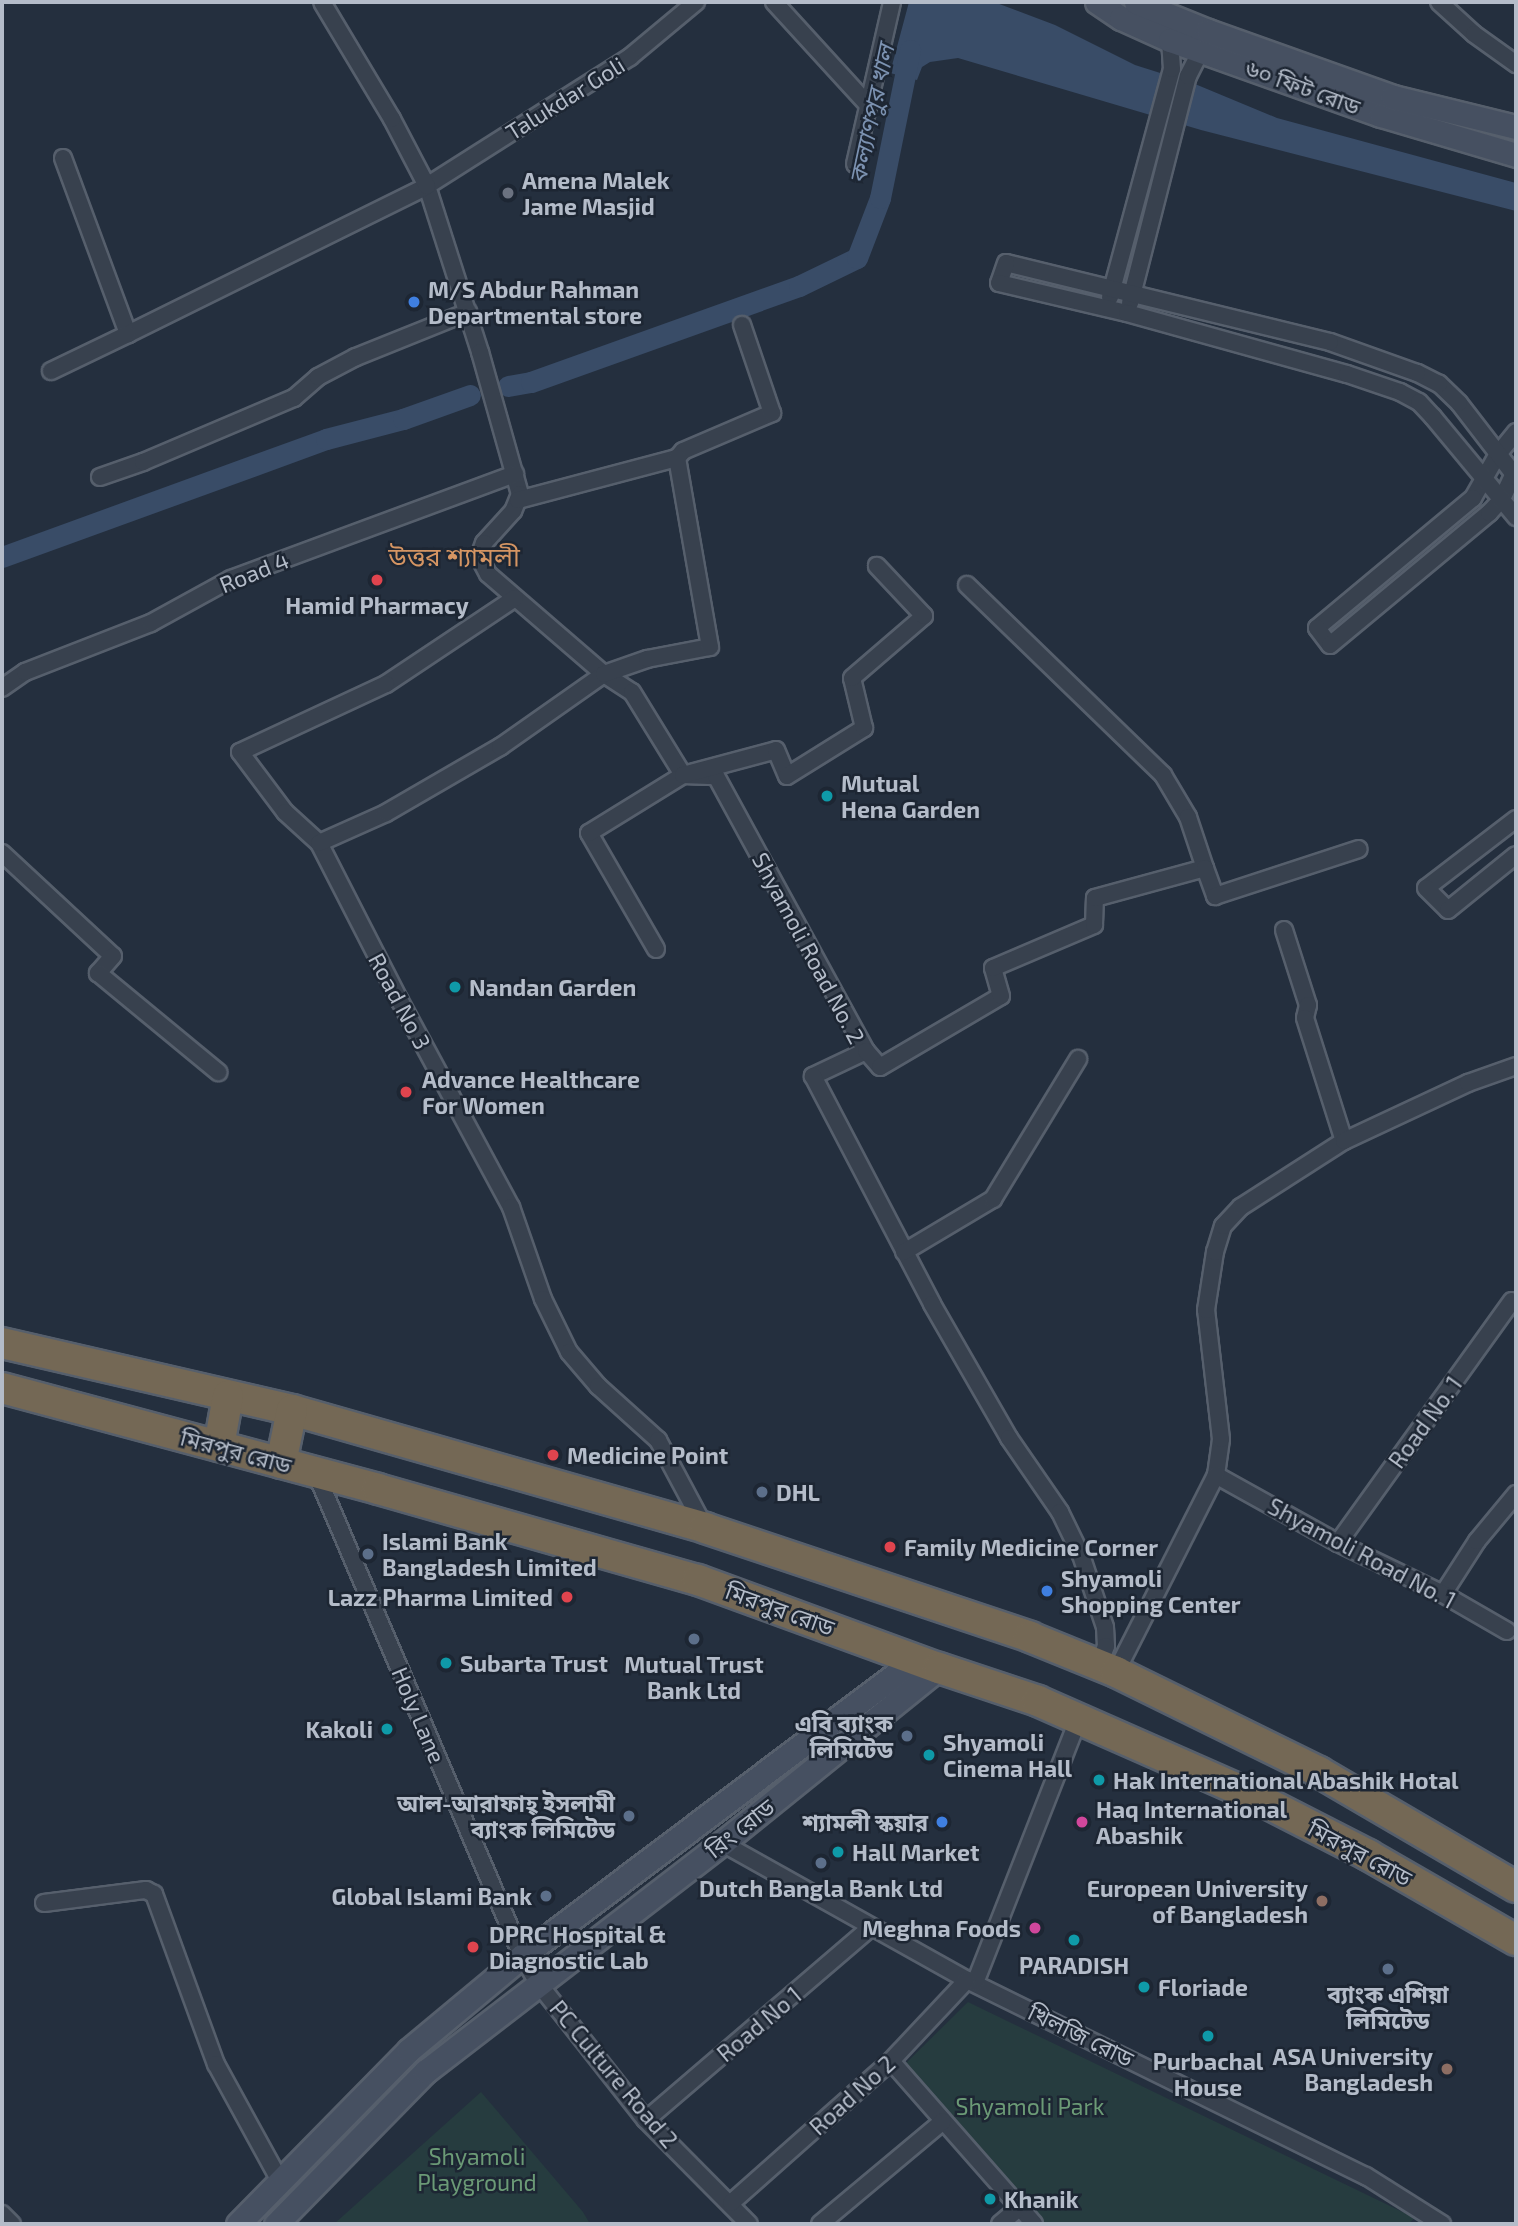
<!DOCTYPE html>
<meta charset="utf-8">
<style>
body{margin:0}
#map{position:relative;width:1518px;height:2226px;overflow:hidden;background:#242f3e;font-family:"Exo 2","Noto Sans Bengali",sans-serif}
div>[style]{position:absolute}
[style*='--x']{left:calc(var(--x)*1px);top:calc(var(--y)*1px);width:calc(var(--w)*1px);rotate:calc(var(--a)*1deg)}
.green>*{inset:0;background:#263c3f}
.water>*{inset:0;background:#394c67}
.canal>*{height:21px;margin:-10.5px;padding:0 10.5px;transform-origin:10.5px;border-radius:10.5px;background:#394c67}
.roads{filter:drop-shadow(2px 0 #565f6c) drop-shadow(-2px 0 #565f6c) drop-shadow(0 2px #565f6c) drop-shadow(0 -2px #565f6c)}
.street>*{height:16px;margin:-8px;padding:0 8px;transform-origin:8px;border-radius:8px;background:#38414e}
.secondary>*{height:23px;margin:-11.5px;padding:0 11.5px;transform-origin:11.5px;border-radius:11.5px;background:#465061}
.highway>*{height:30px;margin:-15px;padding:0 15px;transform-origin:15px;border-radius:15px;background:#746855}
.dots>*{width:19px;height:19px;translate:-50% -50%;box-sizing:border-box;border:4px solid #1d2633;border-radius:50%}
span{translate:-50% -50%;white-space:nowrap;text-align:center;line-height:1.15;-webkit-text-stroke:5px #1d2633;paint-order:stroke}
.street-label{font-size:23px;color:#b4bcc9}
.poi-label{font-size:23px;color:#b4bcc9;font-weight:700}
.left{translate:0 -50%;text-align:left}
.right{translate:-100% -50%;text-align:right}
.park-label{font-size:23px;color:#6b9a76}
.water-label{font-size:24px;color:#7c92b1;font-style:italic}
.quarter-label{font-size:26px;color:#d59563}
.frame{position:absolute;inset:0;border:4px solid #b4bcc9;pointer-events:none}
</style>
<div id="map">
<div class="green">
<div style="clip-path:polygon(968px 2002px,1154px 2092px,1415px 2218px,1408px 2224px,1046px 2224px,905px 2064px)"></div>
<div style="clip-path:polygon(481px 2092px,583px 2212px,590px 2224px,334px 2224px)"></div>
</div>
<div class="water">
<div style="clip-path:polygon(909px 2px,994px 2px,1055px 25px,1135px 65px,1195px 84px,1277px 118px,1516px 183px,1516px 211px,1201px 130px,958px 58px,930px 62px,922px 67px,917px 80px,890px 73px)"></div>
</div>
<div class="canal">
<div style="--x:508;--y:386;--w:23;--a:-10"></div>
<div style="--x:531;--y:382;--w:285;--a:-19.7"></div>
<div style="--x:799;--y:286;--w:64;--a:-25.8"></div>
<div style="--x:857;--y:258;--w:64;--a:-69"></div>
<div style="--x:880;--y:198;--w:151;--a:-78.5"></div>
<div style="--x:2;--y:557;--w:345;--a:-20"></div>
<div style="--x:326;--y:439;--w:80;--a:-14.6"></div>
<div style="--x:403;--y:419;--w:71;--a:-19.7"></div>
</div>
<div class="roads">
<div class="street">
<div style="--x:696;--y:2;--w:86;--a:140.2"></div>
<div style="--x:630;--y:57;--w:241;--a:147.6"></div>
<div style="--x:427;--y:186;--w:174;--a:72.3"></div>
<div style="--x:480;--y:352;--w:148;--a:74.3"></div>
<div style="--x:520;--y:494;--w:18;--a:112"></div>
<div style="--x:513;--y:511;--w:43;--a:132.2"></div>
<div style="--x:484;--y:543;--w:15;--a:110"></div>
<div style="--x:479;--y:557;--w:19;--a:62"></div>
<div style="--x:488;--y:574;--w:153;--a:40.8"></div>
<div style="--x:604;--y:674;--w:33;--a:33"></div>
<div style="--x:632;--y:692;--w:97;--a:58.4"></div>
<div style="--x:683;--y:775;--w:33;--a:2"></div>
<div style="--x:716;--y:776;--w:313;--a:61.4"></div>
<div style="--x:866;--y:1051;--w:59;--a:154.7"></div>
<div style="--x:813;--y:1076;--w:257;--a:62.4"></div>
<div style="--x:932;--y:1304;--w:155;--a:60.1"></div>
<div style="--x:1009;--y:1438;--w:90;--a:55.4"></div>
<div style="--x:1060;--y:1512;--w:48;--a:64"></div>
<div style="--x:1081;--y:1555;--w:76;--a:71.6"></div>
<div style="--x:1105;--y:1627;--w:19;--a:87"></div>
<div style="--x:1106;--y:1646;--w:20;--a:110"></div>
<div style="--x:774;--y:2;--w:139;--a:47.6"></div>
<div style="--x:1439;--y:2;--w:47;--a:42.4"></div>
<div style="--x:1474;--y:34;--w:52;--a:35.5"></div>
<div style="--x:63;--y:158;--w:188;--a:69.7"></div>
<div style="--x:128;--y:334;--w:334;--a:-26.3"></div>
<div style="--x:427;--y:186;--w:76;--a:-117.6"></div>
<div style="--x:392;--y:119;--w:136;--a:-120.9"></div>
<div style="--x:855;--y:164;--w:166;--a:-77.1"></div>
<div style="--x:1110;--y:297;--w:236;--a:-74.8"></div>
<div style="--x:1172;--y:69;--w:29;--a:-94"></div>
<div style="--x:1130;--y:303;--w:234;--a:-75.7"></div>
<div style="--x:1188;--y:76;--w:29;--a:-63"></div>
<div style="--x:51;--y:371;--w:85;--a:-25.7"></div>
<div style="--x:1516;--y:432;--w:28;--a:129"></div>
<div style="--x:1498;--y:454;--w:51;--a:119.6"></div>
<div style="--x:1473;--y:498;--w:203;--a:140.2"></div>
<div style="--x:1317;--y:628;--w:21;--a:53"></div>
<div style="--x:1330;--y:645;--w:207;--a:-39.7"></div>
<div style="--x:1489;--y:513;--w:19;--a:-47"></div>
<div style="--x:1502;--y:499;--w:33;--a:-65"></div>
<div style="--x:100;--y:477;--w:46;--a:-19.2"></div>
<div style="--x:143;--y:462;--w:164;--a:-23"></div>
<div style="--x:294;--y:398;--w:32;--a:-41"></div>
<div style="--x:318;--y:377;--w:43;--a:-27.8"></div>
<div style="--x:356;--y:357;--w:121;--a:-21.9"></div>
<div style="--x:1516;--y:477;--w:93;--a:-127.6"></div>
<div style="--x:1459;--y:403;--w:28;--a:-136"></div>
<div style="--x:1439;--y:384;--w:25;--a:-153"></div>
<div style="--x:1417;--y:373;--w:92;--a:-160.4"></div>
<div style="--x:1330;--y:342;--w:333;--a:-166.3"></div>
<div style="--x:1006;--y:263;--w:21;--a:109"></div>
<div style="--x:999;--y:283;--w:131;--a:13.2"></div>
<div style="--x:1127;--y:313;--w:228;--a:15.5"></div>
<div style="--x:1347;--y:374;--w:56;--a:18.8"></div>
<div style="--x:1400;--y:392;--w:21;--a:28"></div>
<div style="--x:1419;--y:402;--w:21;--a:47"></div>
<div style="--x:1433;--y:417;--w:130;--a:50.3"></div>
<div style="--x:518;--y:500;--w:164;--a:-14.8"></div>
<div style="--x:677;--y:458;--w:9;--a:-49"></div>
<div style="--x:683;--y:451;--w:97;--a:-23.1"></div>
<div style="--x:772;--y:413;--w:93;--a:-108.8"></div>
<div style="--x:967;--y:585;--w:273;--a:44.1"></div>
<div style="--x:1163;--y:775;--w:49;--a:59.2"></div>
<div style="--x:1188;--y:817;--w:54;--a:71.6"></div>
<div style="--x:515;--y:598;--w:155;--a:146.3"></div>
<div style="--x:386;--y:684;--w:161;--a:155"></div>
<div style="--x:240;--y:752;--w:75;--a:53.1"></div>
<div style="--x:285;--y:812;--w:46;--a:42.4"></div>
<div style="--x:319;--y:843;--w:178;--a:62.9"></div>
<div style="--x:400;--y:1001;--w:234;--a:61.7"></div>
<div style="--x:511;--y:1207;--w:97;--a:70.8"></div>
<div style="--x:543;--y:1299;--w:59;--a:63.9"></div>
<div style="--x:569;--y:1352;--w:45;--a:49.5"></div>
<div style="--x:598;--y:1386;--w:81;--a:42"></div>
<div style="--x:658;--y:1440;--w:100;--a:61.9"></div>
<div style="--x:2;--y:688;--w:28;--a:-35"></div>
<div style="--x:25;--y:672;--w:135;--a:-21.3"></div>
<div style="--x:151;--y:623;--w:91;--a:-28.8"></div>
<div style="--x:231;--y:579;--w:303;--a:-20.3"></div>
<div style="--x:1516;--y:819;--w:113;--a:142.5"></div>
<div style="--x:1426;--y:888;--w:31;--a:45"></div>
<div style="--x:1448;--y:910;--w:87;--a:-39"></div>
<div style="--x:319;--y:843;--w:73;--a:-24.1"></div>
<div style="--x:386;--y:813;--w:132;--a:-30.1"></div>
<div style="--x:500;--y:747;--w:127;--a:-35.1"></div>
<div style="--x:604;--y:674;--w:46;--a:-19.2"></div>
<div style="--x:647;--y:659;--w:64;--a:-10.8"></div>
<div style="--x:710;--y:647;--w:192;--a:-99.9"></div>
<div style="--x:2;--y:853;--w:151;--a:42.9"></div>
<div style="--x:113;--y:956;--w:23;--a:131"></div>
<div style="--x:98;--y:973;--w:156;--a:39.5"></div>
<div style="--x:1284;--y:930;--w:79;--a:72.3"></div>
<div style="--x:1308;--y:1005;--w:13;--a:103"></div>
<div style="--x:1305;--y:1018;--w:129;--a:72.4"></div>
<div style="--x:656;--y:949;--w:134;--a:-120"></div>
<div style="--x:589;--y:833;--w:110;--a:-31.7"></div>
<div style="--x:683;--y:775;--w:96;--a:-15"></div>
<div style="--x:776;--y:750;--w:28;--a:67"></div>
<div style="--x:787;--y:776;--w:91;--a:-31.9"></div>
<div style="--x:864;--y:728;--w:51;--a:-103.5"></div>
<div style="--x:852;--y:678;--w:95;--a:-40.7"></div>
<div style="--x:924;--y:616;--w:69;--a:-133.2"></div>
<div style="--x:866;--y:1051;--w:21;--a:49"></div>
<div style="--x:880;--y:1067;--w:140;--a:-30.4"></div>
<div style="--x:1001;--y:996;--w:29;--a:-106"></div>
<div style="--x:993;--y:968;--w:110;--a:-23.1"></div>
<div style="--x:1094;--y:925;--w:27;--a:-88"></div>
<div style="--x:1095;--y:898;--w:114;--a:-15.3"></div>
<div style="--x:1205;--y:868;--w:30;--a:70"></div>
<div style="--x:1215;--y:896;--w:151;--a:-18.1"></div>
<div style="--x:904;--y:1252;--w:104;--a:-30.8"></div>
<div style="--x:993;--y:1199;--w:164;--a:-58.7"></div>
<div style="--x:316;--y:1473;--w:525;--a:66.9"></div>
<div style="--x:522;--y:1956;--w:31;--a:59"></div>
<div style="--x:538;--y:1983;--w:174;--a:51.8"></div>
<div style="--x:646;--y:2120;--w:146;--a:45.3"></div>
<div style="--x:1338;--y:1543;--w:298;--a:-54.3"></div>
<div style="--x:1443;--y:1594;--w:63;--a:-57.3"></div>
<div style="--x:1477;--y:1541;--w:61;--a:-50.3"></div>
<div style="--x:1507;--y:1631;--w:74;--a:-150"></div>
<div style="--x:1443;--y:1594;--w:117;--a:-154.1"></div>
<div style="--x:1338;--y:1543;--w:140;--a:-150.9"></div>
<div style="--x:1216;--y:1475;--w:36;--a:-82"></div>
<div style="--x:1221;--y:1439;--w:130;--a:-96.6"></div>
<div style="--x:1206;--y:1310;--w:59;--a:-81.2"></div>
<div style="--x:1215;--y:1252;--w:27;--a:-73"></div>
<div style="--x:1223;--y:1226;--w:26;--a:-47"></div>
<div style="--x:1241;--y:1207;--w:122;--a:-32.7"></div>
<div style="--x:1344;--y:1141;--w:137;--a:-25.1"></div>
<div style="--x:1468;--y:1083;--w:51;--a:-19.5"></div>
<div style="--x:1116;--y:1672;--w:221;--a:-63.1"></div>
<div style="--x:722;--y:1843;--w:281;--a:29.2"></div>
<div style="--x:967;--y:1980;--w:445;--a:26.2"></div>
<div style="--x:1366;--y:2176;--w:90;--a:32.3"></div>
<div style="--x:44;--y:1903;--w:103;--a:-7.3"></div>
<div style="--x:146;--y:1890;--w:9;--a:27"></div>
<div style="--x:154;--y:1894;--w:181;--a:70"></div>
<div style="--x:216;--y:2064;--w:133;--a:61.3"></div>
<div style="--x:975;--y:1983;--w:286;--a:-68.6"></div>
<div style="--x:891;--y:2061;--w:217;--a:48.7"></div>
<div style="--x:646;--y:2120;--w:296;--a:-40.6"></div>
<div style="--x:731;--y:2203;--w:214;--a:-41.6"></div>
<div style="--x:891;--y:2061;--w:111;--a:-46.8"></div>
<div style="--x:2;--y:2214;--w:14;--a:45"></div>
<div style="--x:820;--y:2224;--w:160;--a:-39.9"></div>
<div style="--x:1000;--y:2224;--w:25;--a:-40"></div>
</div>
<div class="secondary">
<div style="--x:1097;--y:2;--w:29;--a:34"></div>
<div style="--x:1121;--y:18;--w:54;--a:24.2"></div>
<div style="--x:1170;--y:40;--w:224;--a:19.6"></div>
<div style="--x:1381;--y:115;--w:141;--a:16.5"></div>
<div style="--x:1136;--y:2;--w:78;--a:21.9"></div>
<div style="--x:1208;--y:31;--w:196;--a:19.6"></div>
<div style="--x:1393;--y:97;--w:127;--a:13.7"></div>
<div style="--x:238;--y:2224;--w:244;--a:-45.5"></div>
<div style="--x:409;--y:2050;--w:147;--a:-39.8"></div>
<div style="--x:522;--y:1956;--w:493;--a:-37"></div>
<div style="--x:276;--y:2224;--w:214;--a:-45.6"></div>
<div style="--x:426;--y:2071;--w:374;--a:-37.6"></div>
<div style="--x:722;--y:1843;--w:279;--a:-38.9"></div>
</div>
<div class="highway">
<div style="--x:2;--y:1343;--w:298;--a:13"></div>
<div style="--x:292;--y:1410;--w:430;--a:15.9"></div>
<div style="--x:705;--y:1528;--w:343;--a:18.5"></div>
<div style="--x:1030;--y:1637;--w:93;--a:22.1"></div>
<div style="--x:1116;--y:1672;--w:226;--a:26.2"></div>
<div style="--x:1319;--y:1772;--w:228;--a:30.3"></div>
<div style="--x:2;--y:1388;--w:389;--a:15"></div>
<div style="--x:378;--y:1489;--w:333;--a:15.9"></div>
<div style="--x:698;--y:1580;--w:257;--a:20.1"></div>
<div style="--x:939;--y:1668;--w:104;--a:18.4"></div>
<div style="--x:1038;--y:1701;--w:231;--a:23.8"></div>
<div style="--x:1249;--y:1794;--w:134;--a:27.1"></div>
<div style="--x:1368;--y:1855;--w:171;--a:29.9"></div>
<div style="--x:219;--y:1446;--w:51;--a:-79.8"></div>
<div style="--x:281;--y:1463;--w:54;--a:-78.3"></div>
</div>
</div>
<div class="dots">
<div style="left:508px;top:193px;background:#6b7280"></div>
<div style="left:414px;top:302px;background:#3f7fe0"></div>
<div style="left:377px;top:580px;background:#e0444e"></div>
<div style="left:827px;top:796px;background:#0f9aa8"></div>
<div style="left:455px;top:987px;background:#0f9aa8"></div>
<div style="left:406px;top:1092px;background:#e0444e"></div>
<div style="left:553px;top:1455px;background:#e0444e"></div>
<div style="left:762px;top:1492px;background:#5c6f8a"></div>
<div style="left:890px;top:1547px;background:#e0444e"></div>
<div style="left:368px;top:1554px;background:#5c6f8a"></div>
<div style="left:1047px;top:1591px;background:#3f7fe0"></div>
<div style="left:567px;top:1597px;background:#e0444e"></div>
<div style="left:694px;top:1639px;background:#5c6f8a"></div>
<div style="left:446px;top:1663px;background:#0f9aa8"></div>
<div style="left:387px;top:1729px;background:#0f9aa8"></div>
<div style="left:907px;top:1736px;background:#5c6f8a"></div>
<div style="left:929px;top:1755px;background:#0f9aa8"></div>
<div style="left:1099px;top:1780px;background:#0f9aa8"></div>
<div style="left:629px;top:1816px;background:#5c6f8a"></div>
<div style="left:942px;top:1822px;background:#3f7fe0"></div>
<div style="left:1082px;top:1822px;background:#d1479c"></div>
<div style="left:838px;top:1852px;background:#0f9aa8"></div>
<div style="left:821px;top:1863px;background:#5c6f8a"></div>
<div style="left:546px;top:1896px;background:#5c6f8a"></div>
<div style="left:1322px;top:1901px;background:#8d6e63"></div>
<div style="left:1035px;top:1928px;background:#d1479c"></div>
<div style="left:1074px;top:1940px;background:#0f9aa8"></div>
<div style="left:473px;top:1947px;background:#e0444e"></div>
<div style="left:1388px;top:1969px;background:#5c6f8a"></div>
<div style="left:1144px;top:1987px;background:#0f9aa8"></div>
<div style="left:1208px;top:2036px;background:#0f9aa8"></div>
<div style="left:1447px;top:2069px;background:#8d6e63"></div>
<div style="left:990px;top:2199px;background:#0f9aa8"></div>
</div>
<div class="street-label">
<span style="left:1303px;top:87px;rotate:20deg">৬০ ফিট রোড</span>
<span style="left:565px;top:98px;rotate:-32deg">Talukdar Goli</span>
<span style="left:254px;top:572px;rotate:-22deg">Road 4</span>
<span style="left:809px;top:948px;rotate:62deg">Shyamoli Road No. 2</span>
<span style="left:400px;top:1001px;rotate:62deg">Road No 3</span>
<span style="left:1425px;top:1422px;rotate:-54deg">Road No. 1</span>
<span style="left:236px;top:1451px;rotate:15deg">মিরপুর রোড</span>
<span style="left:1362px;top:1553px;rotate:28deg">Shyamoli Road No. 1</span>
<span style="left:780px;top:1609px;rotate:20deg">মিরপুর রোড</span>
<span style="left:419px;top:1715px;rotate:67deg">Holy Lane</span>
<span style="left:740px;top:1828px;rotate:-38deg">রিং রোড</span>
<span style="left:1360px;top:1853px;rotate:28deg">মিরপুর রোড</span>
<span style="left:759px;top:2024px;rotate:-40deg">Road No 1</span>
<span style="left:1081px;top:2035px;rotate:26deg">খিলজি রোড</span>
<span style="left:614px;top:2074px;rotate:50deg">PC Culture Road 2</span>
<span style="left:852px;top:2095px;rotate:-42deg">Road No 2</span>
</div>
<div class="poi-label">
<span class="left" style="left:522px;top:193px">Amena Malek<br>Jame Masjid</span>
<span class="left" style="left:428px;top:302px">M/S Abdur Rahman<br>Departmental store</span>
<span style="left:377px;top:605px">Hamid Pharmacy</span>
<span class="left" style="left:841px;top:796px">Mutual<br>Hena Garden</span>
<span class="left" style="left:469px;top:987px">Nandan Garden</span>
<span class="left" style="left:422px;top:1092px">Advance Healthcare<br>For Women</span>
<span class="left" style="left:567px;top:1455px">Medicine Point</span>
<span class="left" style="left:776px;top:1492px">DHL</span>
<span class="left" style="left:382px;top:1554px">Islami Bank<br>Bangladesh Limited</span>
<span class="left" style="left:904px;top:1547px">Family Medicine Corner</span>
<span class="left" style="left:1061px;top:1591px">Shyamoli<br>Shopping Center</span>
<span class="right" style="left:553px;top:1597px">Lazz Pharma Limited</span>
<span class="left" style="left:460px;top:1663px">Subarta Trust</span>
<span style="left:694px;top:1677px">Mutual Trust<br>Bank Ltd</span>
<span class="right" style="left:893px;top:1736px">এবি ব্যাংক<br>লিমিটেড</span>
<span class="right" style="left:373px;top:1729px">Kakoli</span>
<span class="left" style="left:943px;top:1755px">Shyamoli<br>Cinema Hall</span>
<span class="left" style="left:1113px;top:1780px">Hak International Abashik Hotal</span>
<span class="right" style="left:615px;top:1816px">আল-আরাফাহ্ ইসলামী<br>ব্যাংক লিমিটেড</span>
<span class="left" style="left:1096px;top:1822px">Haq International<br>Abashik</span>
<span class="right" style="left:928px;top:1822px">শ্যামলী স্কয়ার</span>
<span class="left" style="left:852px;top:1852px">Hall Market</span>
<span style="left:821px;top:1888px">Dutch Bangla Bank Ltd</span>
<span class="right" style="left:1308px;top:1901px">European University<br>of Bangladesh</span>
<span class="right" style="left:532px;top:1896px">Global Islami Bank</span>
<span class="right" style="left:1021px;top:1928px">Meghna Foods</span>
<span class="left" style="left:489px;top:1947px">DPRC Hospital &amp;<br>Diagnostic Lab</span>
<span style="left:1074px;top:1965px">PARADISH</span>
<span class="left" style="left:1158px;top:1987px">Floriade</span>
<span style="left:1388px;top:2007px">ব্যাংক এশিয়া<br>লিমিটেড</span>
<span class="right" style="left:1433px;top:2069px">ASA University<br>Bangladesh</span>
<span style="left:1208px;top:2074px">Purbachal<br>House</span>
<span class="left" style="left:1004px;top:2199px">Khanik</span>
</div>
<div class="park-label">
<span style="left:1030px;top:2106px">Shyamoli Park</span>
<span style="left:477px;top:2169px">Shyamoli<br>Playground</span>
</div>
<div class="water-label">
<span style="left:871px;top:114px;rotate:-78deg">কল্যাণপুর খাল</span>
</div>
<div class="quarter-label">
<span style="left:454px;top:556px">উত্তর শ্যামলী</span>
</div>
<div class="frame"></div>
</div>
